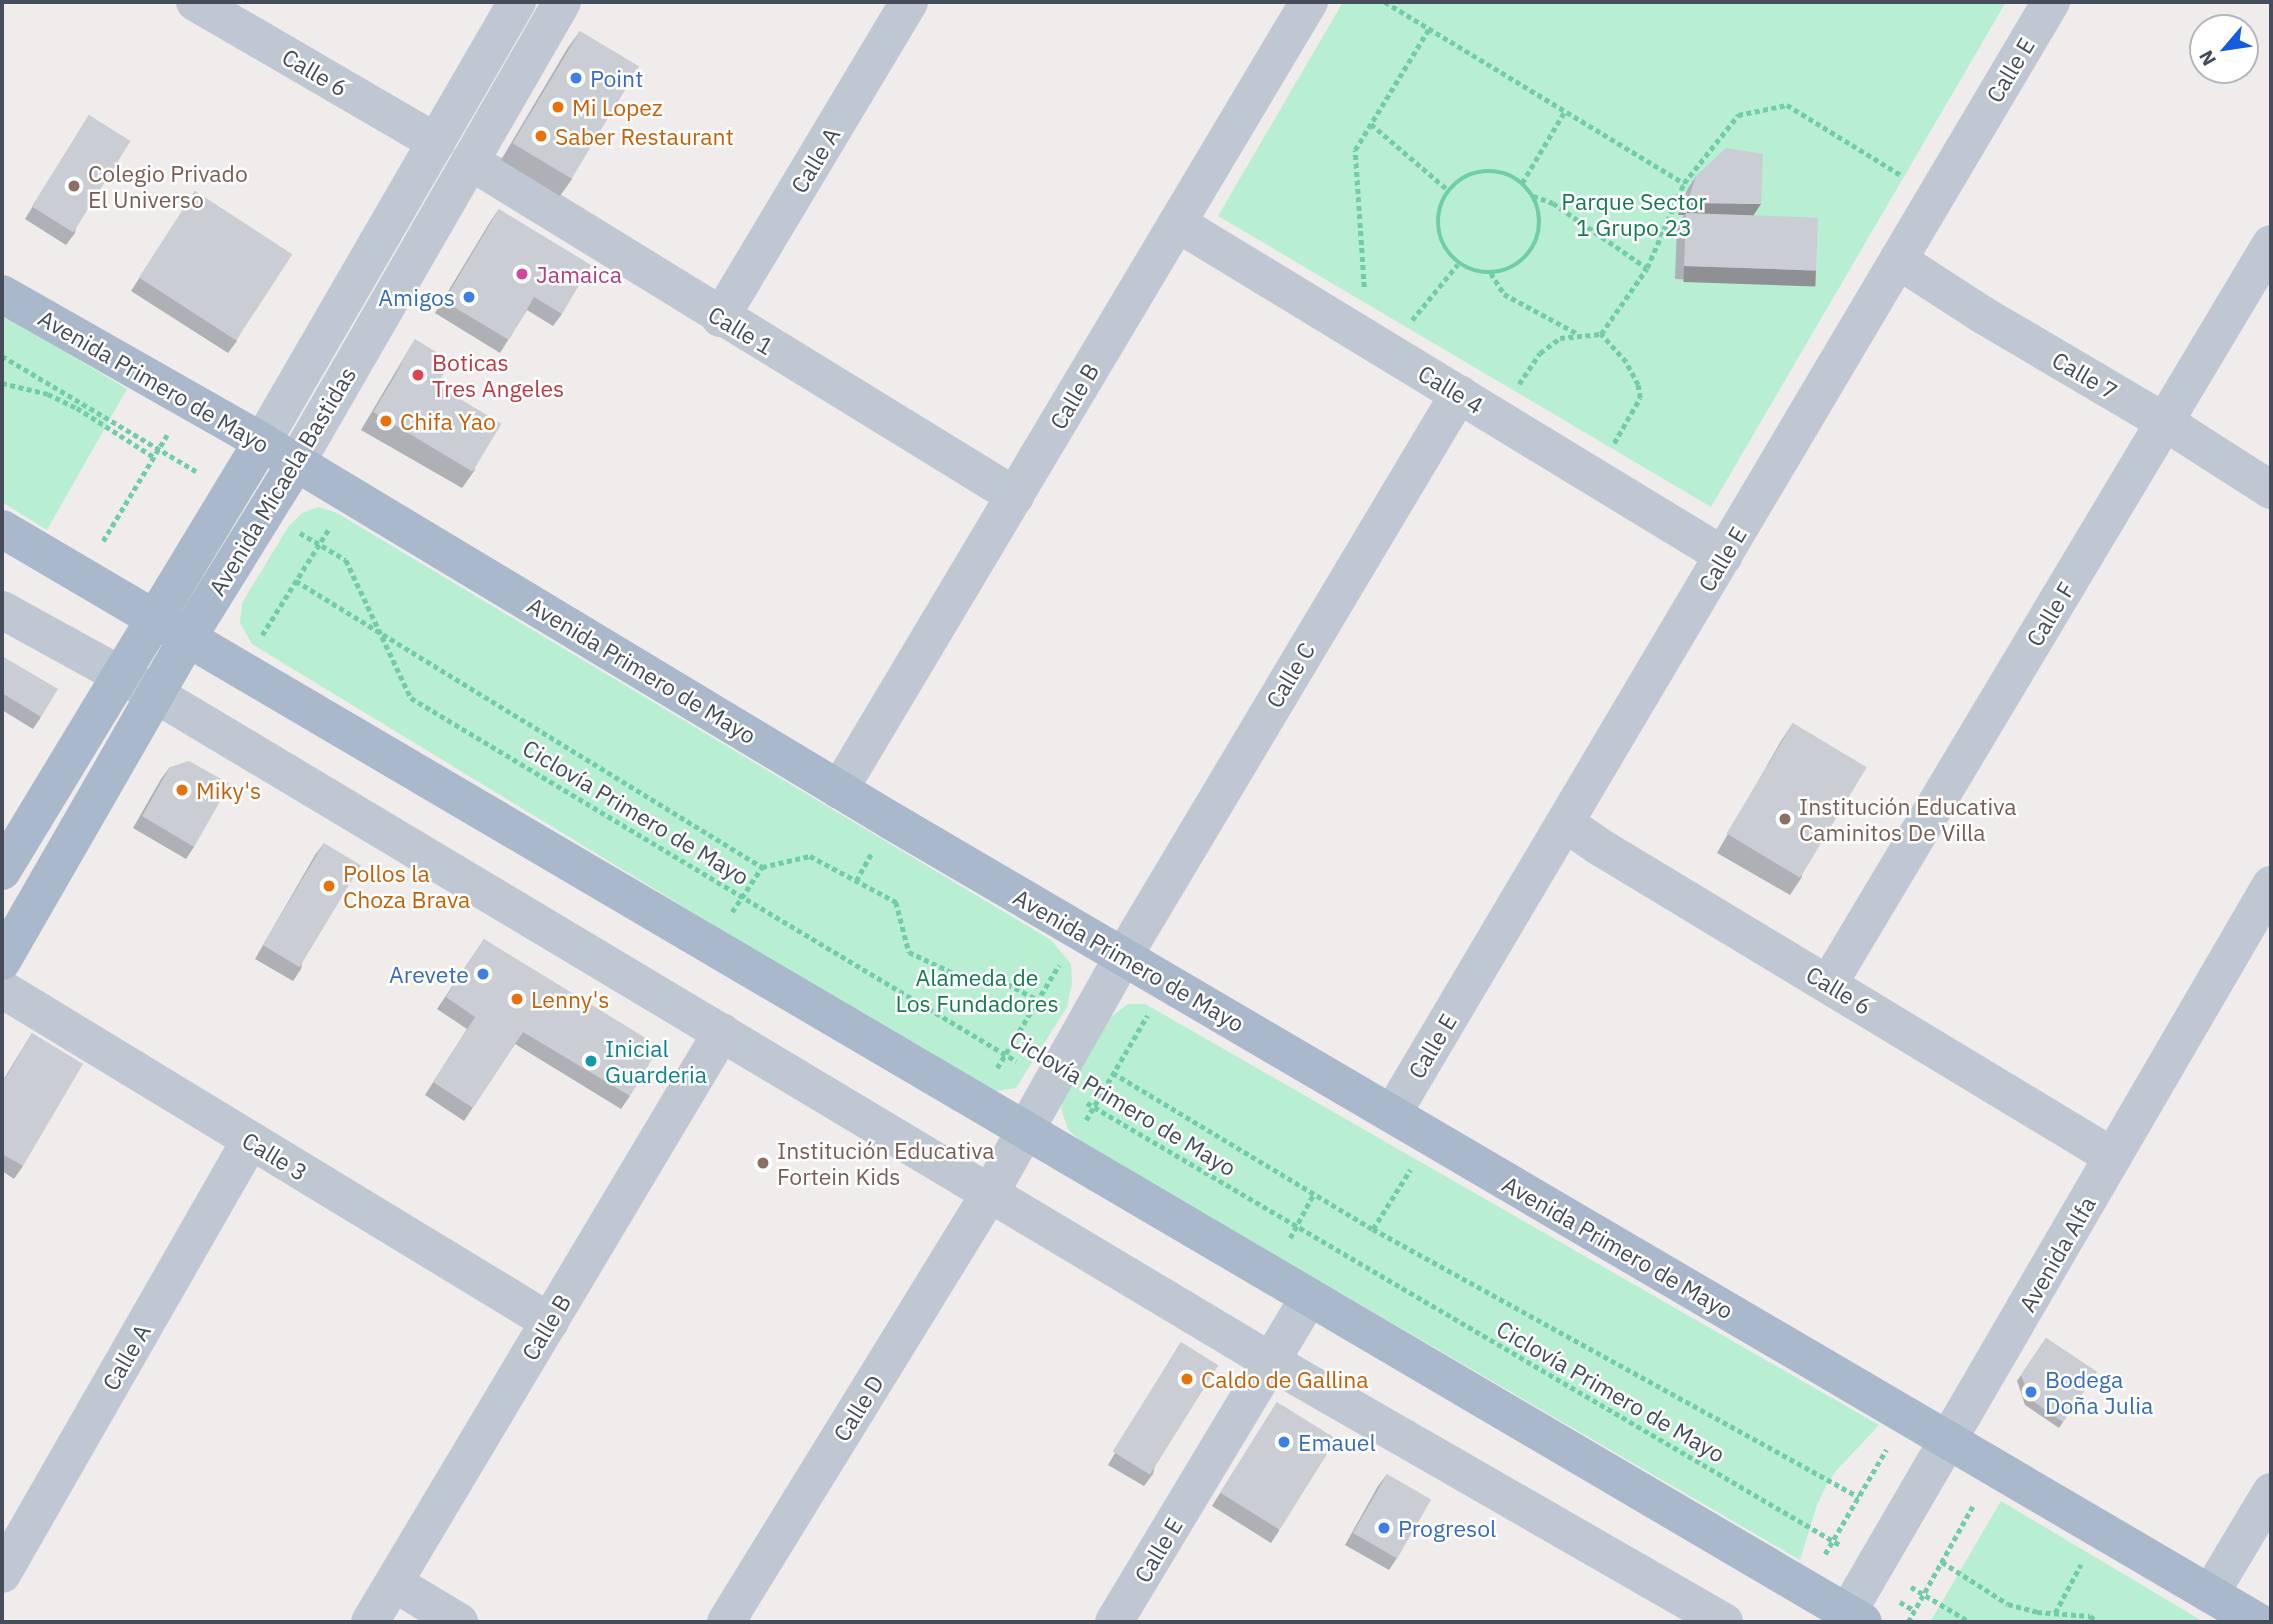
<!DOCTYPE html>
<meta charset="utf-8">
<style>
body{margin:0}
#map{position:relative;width:2273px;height:1624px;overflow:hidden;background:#efeceb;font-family:"IBM Plex Sans",sans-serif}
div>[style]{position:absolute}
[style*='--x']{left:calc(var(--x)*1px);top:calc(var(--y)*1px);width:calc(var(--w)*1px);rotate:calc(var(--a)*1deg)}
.green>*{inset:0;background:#b8efd2}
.path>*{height:4.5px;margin-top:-2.25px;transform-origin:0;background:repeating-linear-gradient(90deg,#70cda8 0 5px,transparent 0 8.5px)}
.path>.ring{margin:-2.25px;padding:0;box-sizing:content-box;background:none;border:4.5px solid #70cda8;border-radius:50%}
.minor>*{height:38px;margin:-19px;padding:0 19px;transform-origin:19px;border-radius:19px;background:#bec7d2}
.major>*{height:38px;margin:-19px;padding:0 19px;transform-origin:19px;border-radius:19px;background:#aab8cc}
.wall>*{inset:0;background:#afb0b6}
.shaded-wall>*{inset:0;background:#8e9094;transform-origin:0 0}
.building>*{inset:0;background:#cbcdd4;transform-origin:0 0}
.dots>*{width:19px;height:19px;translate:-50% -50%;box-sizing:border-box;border:4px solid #fff;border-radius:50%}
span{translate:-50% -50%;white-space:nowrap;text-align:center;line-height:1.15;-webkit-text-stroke:5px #fff;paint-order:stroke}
.street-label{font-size:23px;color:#444d59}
.shop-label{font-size:23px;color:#366cbe}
.left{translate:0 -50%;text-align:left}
.right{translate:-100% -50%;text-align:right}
.food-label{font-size:23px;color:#c56008}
.education-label{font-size:23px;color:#785e54}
.park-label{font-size:23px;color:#157a52}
.hotel-label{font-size:23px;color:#b23c85}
.health-label{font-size:23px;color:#be3a42}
.culture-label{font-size:23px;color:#0d838f}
.frame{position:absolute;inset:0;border:4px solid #444d59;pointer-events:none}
.north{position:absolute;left:2189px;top:14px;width:70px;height:70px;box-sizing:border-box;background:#fff;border:2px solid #b4b8bd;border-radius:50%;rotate:241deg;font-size:19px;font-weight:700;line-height:28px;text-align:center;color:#444d59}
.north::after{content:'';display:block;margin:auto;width:24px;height:32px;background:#165ade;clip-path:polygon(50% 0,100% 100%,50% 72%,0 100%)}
</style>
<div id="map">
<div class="green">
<div style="clip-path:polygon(1343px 2px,2006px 2px,1711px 507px,1218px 216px)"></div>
<div style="clip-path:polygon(2px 314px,127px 389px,47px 530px,2px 502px)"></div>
<div style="clip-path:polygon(319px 507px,337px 513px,1051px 940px,1071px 964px,1072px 984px,1067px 1007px,1016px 1088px,997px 1091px,978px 1086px,252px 644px,240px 623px,242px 603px,288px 527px,302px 513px)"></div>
<div style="clip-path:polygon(1128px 1004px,1145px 1004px,1161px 1013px,1879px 1425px,1836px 1471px,1826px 1486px,1817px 1505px,1800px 1560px,1082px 1143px,1068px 1129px,1061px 1109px,1066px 1088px,1112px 1016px)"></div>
<div style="clip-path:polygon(2001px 1501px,2204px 1622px,1930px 1622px)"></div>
</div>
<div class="path">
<div style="--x:1385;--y:2;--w:350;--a:31.2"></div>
<div style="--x:1371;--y:124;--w:101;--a:40.6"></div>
<div class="ring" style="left:1438px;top:171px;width:97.5px;height:97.5px"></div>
<div style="--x:1522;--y:183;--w:84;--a:-59.2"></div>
<div style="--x:1533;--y:196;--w:21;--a:19"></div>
<div style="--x:1553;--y:203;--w:114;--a:34.7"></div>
<div style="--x:1491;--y:273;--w:25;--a:58"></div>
<div style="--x:1504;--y:294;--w:84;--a:28.4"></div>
<div style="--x:1364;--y:287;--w:137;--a:-93.8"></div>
<div style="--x:1355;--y:150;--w:142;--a:-58.6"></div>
<div style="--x:1412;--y:320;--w:72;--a:-50.6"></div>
<div style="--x:2;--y:356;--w:226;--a:30.7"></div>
<div style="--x:2;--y:383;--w:47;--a:13.4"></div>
<div style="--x:48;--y:394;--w:32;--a:26"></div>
<div style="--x:77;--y:408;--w:91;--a:32.5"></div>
<div style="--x:1519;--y:384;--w:37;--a:-56"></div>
<div style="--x:1540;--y:353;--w:25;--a:-37"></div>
<div style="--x:1560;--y:338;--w:41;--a:-5.6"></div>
<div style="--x:1614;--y:443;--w:52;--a:-60"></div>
<div style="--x:1640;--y:398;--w:13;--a:-99"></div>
<div style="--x:1638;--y:385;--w:26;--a:-118"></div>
<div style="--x:1626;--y:362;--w:38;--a:-132"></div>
<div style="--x:1601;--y:334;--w:80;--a:-55.1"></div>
<div style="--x:1647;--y:268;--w:93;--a:-66.5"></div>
<div style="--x:1684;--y:183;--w:87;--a:-51.5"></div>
<div style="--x:1738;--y:115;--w:50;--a:-11.5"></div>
<div style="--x:1787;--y:105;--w:134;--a:31.6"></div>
<div style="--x:300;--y:533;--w:53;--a:30.4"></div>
<div style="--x:346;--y:560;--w:153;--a:64.8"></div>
<div style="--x:411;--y:698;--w:706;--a:30.96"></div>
<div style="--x:103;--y:541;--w:124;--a:-58.9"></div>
<div style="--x:296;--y:581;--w:547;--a:31.54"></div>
<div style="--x:762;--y:867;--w:49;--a:-12.9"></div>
<div style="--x:810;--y:856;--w:98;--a:28.1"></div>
<div style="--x:896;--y:902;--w:52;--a:75.4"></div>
<div style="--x:909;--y:952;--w:68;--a:25.4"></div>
<div style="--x:970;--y:981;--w:30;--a:-2"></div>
<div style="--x:1000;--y:980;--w:43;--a:27.8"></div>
<div style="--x:262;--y:635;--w:124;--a:-57.8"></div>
<div style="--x:856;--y:881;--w:31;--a:-61"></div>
<div style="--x:732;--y:912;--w:54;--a:-56.3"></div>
<div style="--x:997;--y:1068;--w:120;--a:-59"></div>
<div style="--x:1113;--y:1073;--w:303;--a:31"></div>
<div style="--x:1373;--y:1229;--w:555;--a:28.87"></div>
<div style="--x:1087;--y:1103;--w:873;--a:30.41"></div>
<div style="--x:1086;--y:1120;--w:121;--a:-59.6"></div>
<div style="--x:1373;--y:1229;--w:70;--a:-57.9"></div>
<div style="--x:1290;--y:1238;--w:51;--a:-61.9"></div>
<div style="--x:1825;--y:1554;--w:121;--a:-59.6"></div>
<div style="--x:1942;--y:1562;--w:78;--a:32.5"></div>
<div style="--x:2008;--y:1604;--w:30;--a:15"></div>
<div style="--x:2037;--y:1612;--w:53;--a:4.3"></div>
<div style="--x:2090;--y:1616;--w:10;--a:37"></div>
<div style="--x:1911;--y:1587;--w:69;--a:30.7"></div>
<div style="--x:1900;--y:1602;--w:16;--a:30"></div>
<div style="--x:2055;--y:1613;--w:55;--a:-62"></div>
<div style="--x:1908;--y:1622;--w:135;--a:-60.8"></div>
</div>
<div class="minor">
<div style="--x:195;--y:2;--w:279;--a:30.2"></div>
<div style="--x:470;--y:161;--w:640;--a:31.58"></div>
<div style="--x:1177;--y:223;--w:640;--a:31.33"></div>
<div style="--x:1898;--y:260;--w:101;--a:32.9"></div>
<div style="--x:1983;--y:315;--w:211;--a:30.5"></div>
<div style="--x:2165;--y:422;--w:126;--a:32.7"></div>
<div style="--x:720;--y:318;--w:368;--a:-59.1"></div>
<div style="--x:262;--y:442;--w:509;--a:-59.91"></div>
<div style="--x:296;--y:463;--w:532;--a:-60.01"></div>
<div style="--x:2;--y:610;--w:175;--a:28.8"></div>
<div style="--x:155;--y:694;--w:1299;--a:30.89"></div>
<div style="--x:1270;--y:1361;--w:524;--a:29.89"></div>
<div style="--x:839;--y:790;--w:918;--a:-59.19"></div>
<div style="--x:1565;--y:823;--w:42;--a:34.4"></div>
<div style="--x:1600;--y:847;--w:599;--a:31.14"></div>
<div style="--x:1829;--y:983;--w:861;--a:-59.12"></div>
<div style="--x:2;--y:989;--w:641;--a:31.29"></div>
<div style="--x:1392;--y:1114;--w:1293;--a:-59.35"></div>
<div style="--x:2;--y:1574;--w:499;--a:-60.2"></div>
<div style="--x:394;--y:1583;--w:76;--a:31"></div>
<div style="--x:2210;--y:1594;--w:119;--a:-59.1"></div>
<div style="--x:370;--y:1622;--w:687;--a:-59.18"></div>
<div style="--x:726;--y:1622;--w:504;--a:-58.39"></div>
<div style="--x:990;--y:1193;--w:271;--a:-60.6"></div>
<div style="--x:1123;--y:957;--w:656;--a:-59.17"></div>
<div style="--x:1114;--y:1622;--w:379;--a:-59"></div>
<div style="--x:1842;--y:1622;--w:853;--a:-59.8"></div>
</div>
<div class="major">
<div style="--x:2;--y:294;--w:299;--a:29.6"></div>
<div style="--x:262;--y:442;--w:733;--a:31.04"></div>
<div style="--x:890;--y:820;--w:1586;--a:30.38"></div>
<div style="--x:2;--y:529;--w:2158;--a:30.43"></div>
<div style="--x:2;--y:871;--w:502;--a:-58.78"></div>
<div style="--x:2;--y:961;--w:374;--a:-60.1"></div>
<div style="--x:188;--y:637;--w:205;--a:-58.2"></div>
</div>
<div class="wall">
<div style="clip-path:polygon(580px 31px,572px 179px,560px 196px,501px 160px,567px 49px)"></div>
<div style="clip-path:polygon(89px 115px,75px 233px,66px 245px,25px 219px)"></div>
<div style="clip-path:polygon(1696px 176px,1753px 215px,1807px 284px,1675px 279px,1677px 225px,1684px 215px,1678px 215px,1688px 188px)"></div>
<div style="clip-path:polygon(195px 191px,237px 341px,228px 353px,131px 291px)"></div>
<div style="clip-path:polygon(499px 209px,562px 314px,553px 326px,527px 310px,500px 353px,435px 313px,490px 222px)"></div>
<div style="clip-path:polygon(415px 339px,437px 385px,475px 470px,462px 488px,361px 430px)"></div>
<div style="clip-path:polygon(2px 656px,41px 717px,33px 729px,2px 710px)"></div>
<div style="clip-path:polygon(1793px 723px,1802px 877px,1790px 895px,1717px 853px,1781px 741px)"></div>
<div style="clip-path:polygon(170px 767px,194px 847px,186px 859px,133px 828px,161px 779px)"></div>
<div style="clip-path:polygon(324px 843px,301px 969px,293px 981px,255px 959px,315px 855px)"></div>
<div style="clip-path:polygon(484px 939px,630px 1096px,621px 1109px,515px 1044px,464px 1121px,425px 1095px,467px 1029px,437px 1009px)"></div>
<div style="clip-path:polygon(32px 1033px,23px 1166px,14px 1179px,2px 1171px,2px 1082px)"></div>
<div style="clip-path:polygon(2046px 1338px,2097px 1372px,2059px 1428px,2025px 1405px,2017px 1381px)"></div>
<div style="clip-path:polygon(1181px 1342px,1153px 1474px,1144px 1486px,1108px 1465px,1173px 1355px)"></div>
<div style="clip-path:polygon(1277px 1402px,1279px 1531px,1271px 1543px,1212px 1506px)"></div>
<div style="clip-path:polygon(1387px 1474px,1397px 1558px,1389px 1570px,1345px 1545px,1378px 1486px)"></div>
</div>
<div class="shaded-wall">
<div style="clip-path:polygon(1687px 203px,1761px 204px,1753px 216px,1686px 213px,1684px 215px,1678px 215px)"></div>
<div style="left:1684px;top:266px;width:132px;height:16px;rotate:2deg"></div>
</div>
<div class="building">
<div style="left:580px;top:31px;width:69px;height:131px;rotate:31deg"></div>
<div style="left:89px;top:115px;width:49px;height:108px;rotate:32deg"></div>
<div style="clip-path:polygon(1726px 148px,1763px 154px,1761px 204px,1687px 203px,1696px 176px)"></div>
<div style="left:195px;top:191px;width:116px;height:103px;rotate:33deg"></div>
<div style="clip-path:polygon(499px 209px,591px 265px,562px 314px,534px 297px,509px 340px,444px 301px)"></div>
<div style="left:1686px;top:213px;width:132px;height:53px;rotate:2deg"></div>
<div style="clip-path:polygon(415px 339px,451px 361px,437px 385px,402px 364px,394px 376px)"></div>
<div style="left:402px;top:364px;width:116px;height:56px;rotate:31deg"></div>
<div style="clip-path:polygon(2px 656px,58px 689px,41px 717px,2px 693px)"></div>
<div style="left:1793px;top:723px;width:86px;height:129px;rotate:31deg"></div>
<div style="clip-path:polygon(189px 761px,230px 784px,194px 847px,142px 816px,170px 767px)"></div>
<div style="left:324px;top:843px;width:43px;height:119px;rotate:31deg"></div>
<div style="clip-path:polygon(484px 939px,644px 1037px,652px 1059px,630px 1096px,523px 1032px,473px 1108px,433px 1082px,475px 1017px,446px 997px)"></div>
<div style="clip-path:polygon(32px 1033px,83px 1064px,23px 1166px,2px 1154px,2px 1084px)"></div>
<div style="clip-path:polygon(2046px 1338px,2097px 1372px,2063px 1422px,2030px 1399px,2021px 1375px)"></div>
<div style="left:1181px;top:1342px;width:44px;height:129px;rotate:32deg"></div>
<div style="left:1277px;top:1402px;width:70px;height:107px;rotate:32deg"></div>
<div style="left:1387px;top:1474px;width:51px;height:68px;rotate:30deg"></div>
</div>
<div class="dots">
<div style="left:576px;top:78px;background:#3f7fe0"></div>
<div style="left:558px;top:107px;background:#e8710a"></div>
<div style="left:541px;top:136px;background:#e8710a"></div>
<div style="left:74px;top:186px;background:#8d6e63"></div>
<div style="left:522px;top:274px;background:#d1479c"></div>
<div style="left:469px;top:297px;background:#3f7fe0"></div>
<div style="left:418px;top:375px;background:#e0444e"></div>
<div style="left:386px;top:421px;background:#e8710a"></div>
<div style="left:182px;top:790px;background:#e8710a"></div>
<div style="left:1785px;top:819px;background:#8d6e63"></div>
<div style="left:329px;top:886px;background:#e8710a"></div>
<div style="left:483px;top:974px;background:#3f7fe0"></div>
<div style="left:517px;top:999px;background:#e8710a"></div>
<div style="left:591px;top:1061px;background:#0f9aa8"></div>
<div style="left:763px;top:1163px;background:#8d6e63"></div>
<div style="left:1187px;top:1379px;background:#e8710a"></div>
<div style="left:2031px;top:1392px;background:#3f7fe0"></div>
<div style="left:1284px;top:1442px;background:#3f7fe0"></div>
<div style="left:1384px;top:1528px;background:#3f7fe0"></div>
</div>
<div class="street-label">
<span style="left:2010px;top:70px;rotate:-59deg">Calle E</span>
<span style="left:315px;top:72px;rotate:30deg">Calle 6</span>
<span style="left:815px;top:160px;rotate:-59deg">Calle A</span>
<span style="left:741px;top:330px;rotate:31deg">Calle 1</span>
<span style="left:2085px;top:375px;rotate:30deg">Calle 7</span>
<span style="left:154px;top:381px;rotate:30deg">Avenida Primero de Mayo</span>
<span style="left:1451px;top:389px;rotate:31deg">Calle 4</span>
<span style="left:1074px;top:396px;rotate:-59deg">Calle B</span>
<span style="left:282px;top:481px;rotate:-59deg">Avenida Micaela Bastidas</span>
<span style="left:1722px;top:559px;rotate:-59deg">Calle E</span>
<span style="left:2050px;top:614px;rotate:-59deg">Calle F</span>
<span style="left:642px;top:670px;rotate:31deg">Avenida Primero de Mayo</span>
<span style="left:1290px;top:675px;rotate:-59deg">Calle C</span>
<span style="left:636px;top:812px;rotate:31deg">Ciclovía Primero de Mayo</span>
<span style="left:1129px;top:960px;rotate:30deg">Avenida Primero de Mayo</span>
<span style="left:1839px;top:990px;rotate:31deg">Calle 6</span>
<span style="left:1432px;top:1046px;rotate:-59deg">Calle E</span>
<span style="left:1123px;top:1103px;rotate:31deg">Ciclovía Primero de Mayo</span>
<span style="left:275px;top:1156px;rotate:31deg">Calle 3</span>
<span style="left:1618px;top:1247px;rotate:30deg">Avenida Primero de Mayo</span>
<span style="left:2057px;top:1254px;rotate:-60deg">Avenida Alfa</span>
<span style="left:546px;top:1327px;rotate:-59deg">Calle B</span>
<span style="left:126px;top:1357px;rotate:-60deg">Calle A</span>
<span style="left:1611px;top:1391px;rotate:30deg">Ciclovía Primero de Mayo</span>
<span style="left:858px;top:1408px;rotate:-58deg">Calle D</span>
<span style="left:1158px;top:1550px;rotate:-59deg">Calle E</span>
</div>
<div class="shop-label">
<span class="left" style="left:590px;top:78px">Point</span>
<span class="right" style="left:455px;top:297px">Amigos</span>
<span class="right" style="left:469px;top:974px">Arevete</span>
<span class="left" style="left:2045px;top:1392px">Bodega<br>Doña Julia</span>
<span class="left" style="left:1298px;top:1442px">Emauel</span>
<span class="left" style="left:1398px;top:1528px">Progresol</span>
</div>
<div class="food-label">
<span class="left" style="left:572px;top:107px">Mi Lopez</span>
<span class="left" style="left:555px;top:136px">Saber Restaurant</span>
<span class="left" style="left:400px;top:421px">Chifa Yao</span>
<span class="left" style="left:196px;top:790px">Miky's</span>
<span class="left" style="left:343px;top:886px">Pollos la<br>Choza Brava</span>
<span class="left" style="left:531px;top:999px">Lenny's</span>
<span class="left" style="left:1201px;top:1379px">Caldo de Gallina</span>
</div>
<div class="education-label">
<span class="left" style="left:88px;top:186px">Colegio Privado<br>El Universo</span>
<span class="left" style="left:1799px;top:819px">Institución Educativa<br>Caminitos De Villa</span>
<span class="left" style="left:777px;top:1163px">Institución Educativa<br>Fortein Kids</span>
</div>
<div class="park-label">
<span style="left:1634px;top:214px">Parque Sector<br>1 Grupo 23</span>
<span style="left:977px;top:990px">Alameda de<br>Los Fundadores</span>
</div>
<div class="hotel-label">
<span class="left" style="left:536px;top:274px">Jamaica</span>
</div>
<div class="health-label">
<span class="left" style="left:432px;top:375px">Boticas<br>Tres Angeles</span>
</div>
<div class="culture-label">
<span class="left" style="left:605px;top:1061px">Inicial<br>Guarderia</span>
</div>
<div class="frame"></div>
<div class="north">N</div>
</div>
